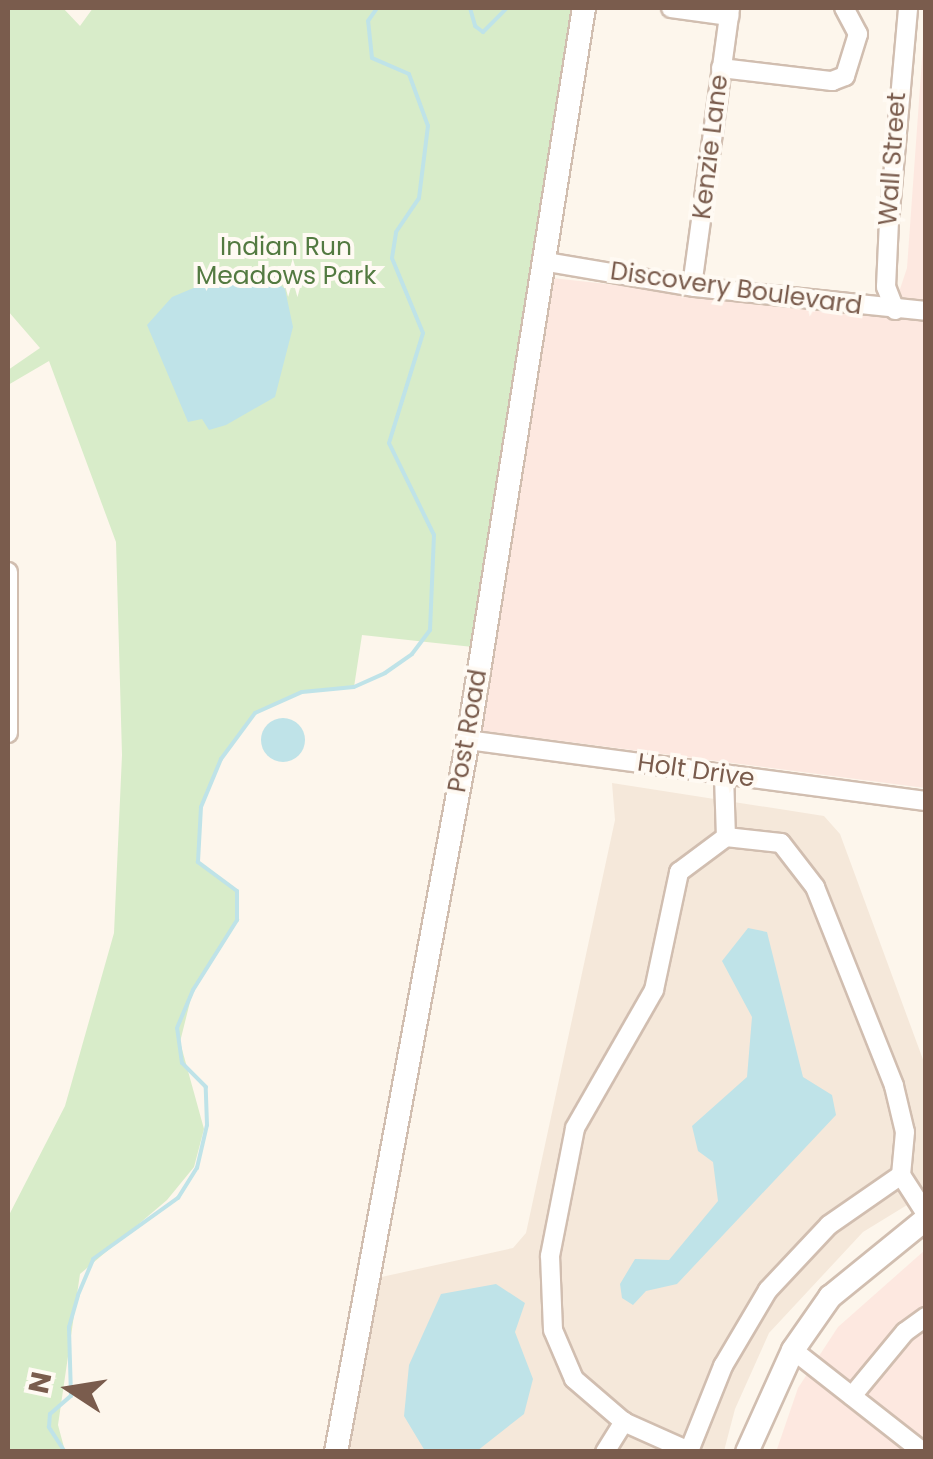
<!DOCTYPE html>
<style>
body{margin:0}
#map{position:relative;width:933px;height:1459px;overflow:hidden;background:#fdf6ec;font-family:Poppins,sans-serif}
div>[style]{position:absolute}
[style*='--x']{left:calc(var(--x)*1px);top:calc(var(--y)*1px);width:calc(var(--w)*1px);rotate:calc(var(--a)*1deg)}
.residential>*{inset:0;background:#f5e8da}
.commercial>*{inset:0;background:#fde8e0}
.green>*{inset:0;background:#d8ecc9}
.water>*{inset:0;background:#bfe3e8}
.round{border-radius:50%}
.stream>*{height:4px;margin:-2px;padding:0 2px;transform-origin:2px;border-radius:2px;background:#bfe3e8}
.roads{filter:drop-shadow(2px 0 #d1beb0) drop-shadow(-2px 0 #d1beb0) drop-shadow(0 2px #d1beb0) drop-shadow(0 -2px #d1beb0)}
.street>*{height:18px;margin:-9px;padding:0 9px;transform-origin:9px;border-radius:9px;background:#fff}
.secondary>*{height:22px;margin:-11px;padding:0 11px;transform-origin:11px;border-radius:11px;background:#fff}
span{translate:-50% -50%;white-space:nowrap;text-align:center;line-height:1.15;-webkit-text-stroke:8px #fffaf3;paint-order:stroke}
.street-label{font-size:25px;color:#7a5c4d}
.park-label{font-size:25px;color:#537a41}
.frame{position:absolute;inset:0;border:10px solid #7a5c4d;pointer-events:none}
.north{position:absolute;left:20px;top:1339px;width:100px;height:100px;-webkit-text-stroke:8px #fffaf3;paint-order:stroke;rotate:282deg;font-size:28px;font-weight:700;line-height:40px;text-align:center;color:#7a5c4d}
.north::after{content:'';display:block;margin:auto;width:35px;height:45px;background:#7a5c4d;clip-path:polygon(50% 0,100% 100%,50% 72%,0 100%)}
</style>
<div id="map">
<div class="residential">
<div style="clip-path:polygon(612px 783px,824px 816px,840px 834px,925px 1065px,925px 1194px,863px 1232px,769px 1333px,735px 1409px,724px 1451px,345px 1452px,377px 1278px,513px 1248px,526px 1233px,615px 820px)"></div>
</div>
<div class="commercial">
<div style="clip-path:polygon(925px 17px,925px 788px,478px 730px,552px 278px,871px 313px,898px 295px,907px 268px)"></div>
<div style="clip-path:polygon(925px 1250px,925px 1451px,776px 1452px,798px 1388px,838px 1327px)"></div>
</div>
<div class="green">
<div style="clip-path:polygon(8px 8px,63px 8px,80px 26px,93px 8px,584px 8px,482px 648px,362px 635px,354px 687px,302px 692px,255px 713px,221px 759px,201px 807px,198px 861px,237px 891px,237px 920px,193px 990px,180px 1042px,204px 1129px,194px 1167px,167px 1200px,80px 1274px,58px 1425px,65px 1451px,8px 1451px,8px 1217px,65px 1106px,114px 933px,122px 755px,116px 542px,49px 361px,8px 385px,8px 370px,40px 348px,8px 311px)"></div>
</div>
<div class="water">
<div style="clip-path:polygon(271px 278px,285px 289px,293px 327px,275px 397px,226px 425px,209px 430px,202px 419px,188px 422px,147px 325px,172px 297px,215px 279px)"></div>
<div class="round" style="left:261px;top:718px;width:44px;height:44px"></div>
<div style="clip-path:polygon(748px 928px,767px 932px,803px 1077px,832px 1095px,836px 1115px,677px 1284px,646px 1291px,633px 1305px,622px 1298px,620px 1284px,635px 1259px,669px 1260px,718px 1201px,713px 1162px,698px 1151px,692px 1126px,747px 1077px,752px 1017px,722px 961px)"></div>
<div style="clip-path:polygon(496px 1284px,525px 1303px,515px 1332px,533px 1379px,524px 1414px,477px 1451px,425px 1451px,404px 1416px,409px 1365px,441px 1294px)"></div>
</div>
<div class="stream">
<div style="--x:470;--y:8;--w:19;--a:74"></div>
<div style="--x:475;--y:26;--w:10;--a:37"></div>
<div style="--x:483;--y:32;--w:34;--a:-45"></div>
<div style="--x:65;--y:1452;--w:30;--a:-123"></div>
<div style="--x:49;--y:1427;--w:13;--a:-86"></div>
<div style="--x:50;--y:1414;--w:28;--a:-41"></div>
<div style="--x:71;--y:1396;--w:69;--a:-91.7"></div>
<div style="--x:69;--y:1327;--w:33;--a:-74"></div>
<div style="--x:78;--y:1295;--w:39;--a:-67"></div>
<div style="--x:93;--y:1259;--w:105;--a:-35.7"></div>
<div style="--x:178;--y:1198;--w:36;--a:-58"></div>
<div style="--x:197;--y:1168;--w:44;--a:-76.9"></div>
<div style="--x:207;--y:1125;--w:38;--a:-92"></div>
<div style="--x:206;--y:1087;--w:34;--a:-135"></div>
<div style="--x:182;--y:1063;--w:35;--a:-98"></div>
<div style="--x:177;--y:1028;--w:41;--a:-67.2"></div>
<div style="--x:193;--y:990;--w:83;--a:-57.8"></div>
<div style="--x:237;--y:920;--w:29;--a:-90"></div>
<div style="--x:237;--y:891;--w:49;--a:-143.4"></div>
<div style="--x:198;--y:862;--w:55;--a:-86.9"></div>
<div style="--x:201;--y:807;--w:52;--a:-67.4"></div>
<div style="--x:221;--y:759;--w:57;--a:-53.5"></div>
<div style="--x:255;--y:713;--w:51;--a:-24.1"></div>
<div style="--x:302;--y:692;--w:52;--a:-5.5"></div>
<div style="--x:354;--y:687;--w:34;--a:-24"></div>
<div style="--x:385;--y:673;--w:33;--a:-35"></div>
<div style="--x:412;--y:654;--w:30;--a:-53"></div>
<div style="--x:430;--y:630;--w:95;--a:-87.6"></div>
<div style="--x:434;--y:535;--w:102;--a:-116.1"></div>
<div style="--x:389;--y:443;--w:115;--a:-72.8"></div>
<div style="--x:423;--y:333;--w:81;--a:-112.5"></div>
<div style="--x:392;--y:258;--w:26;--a:-81"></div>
<div style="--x:396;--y:232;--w:41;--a:-55.9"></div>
<div style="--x:419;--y:198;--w:73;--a:-82.9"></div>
<div style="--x:428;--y:126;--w:55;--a:-110.1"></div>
<div style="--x:409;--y:74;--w:40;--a:-156.6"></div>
<div style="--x:372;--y:58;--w:37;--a:-96"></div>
<div style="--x:368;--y:21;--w:16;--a:-55"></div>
</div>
<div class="roads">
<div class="street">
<div style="--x:671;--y:8;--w:59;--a:7.9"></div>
<div style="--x:721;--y:68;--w:112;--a:6.7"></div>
<div style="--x:832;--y:81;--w:14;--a:-21"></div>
<div style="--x:845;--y:76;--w:44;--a:-72.8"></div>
<div style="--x:858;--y:34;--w:30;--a:-118"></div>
<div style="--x:547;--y:262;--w:150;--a:9.6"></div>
<div style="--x:695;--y:287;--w:232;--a:5.9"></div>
<div style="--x:692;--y:286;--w:281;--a:-82.2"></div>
<div style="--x:895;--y:310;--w:25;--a:-111"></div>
<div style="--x:886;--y:287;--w:65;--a:-87.4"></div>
<div style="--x:889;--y:222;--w:215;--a:-84.9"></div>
<div style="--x:8;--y:572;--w:161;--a:90"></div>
<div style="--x:468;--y:740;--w:462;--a:7.6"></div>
<div style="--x:724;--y:775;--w:62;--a:88.2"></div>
<div style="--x:793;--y:1350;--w:165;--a:38.1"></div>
<div style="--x:852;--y:1396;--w:83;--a:-50.4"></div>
<div style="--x:905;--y:1332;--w:26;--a:-36"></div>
<div style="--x:689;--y:1451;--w:92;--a:-68.2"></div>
<div style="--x:723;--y:1366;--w:88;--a:-59.4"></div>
<div style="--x:768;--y:1290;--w:89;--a:-46.8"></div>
<div style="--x:829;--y:1225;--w:88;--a:-34.8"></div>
<div style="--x:605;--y:1452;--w:36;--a:-58"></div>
<div style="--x:691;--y:1452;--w:73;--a:-155.9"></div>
<div style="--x:624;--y:1422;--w:66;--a:-139.3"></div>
<div style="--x:574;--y:1379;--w:53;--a:-113.2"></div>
<div style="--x:553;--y:1330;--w:74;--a:-92.3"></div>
<div style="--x:550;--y:1256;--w:130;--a:-78.9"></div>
<div style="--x:575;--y:1128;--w:159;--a:-60.2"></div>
<div style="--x:654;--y:990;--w:121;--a:-78"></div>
<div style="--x:679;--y:872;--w:59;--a:-36.7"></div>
<div style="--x:726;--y:837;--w:55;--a:6.2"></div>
<div style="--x:781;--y:843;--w:56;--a:52.3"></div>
<div style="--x:815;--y:887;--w:214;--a:68.3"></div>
<div style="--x:894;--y:1086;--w:47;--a:76.6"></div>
<div style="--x:905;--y:1132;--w:43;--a:95.3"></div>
<div style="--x:901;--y:1175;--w:46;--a:57.3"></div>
</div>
<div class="secondary">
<div style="--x:336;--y:1452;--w:724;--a:-79.5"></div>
<div style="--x:468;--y:740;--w:741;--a:-81"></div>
<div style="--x:747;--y:1452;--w:112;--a:-65.7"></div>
<div style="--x:793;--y:1350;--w:65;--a:-55.1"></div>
<div style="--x:830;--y:1297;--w:124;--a:-39.1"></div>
</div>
</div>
<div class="street-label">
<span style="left:711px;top:147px;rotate:-83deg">Kenzie Lane</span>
<span style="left:893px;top:159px;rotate:-86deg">Wall Street</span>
<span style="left:736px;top:289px;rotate:8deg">Discovery Boulevard</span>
<span style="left:468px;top:731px;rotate:-80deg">Post Road</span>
<span style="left:696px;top:771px;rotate:8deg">Holt Drive</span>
</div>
<div class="park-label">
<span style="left:286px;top:262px">Indian Run<br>Meadows Park</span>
</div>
<div class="frame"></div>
<div class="north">N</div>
</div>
